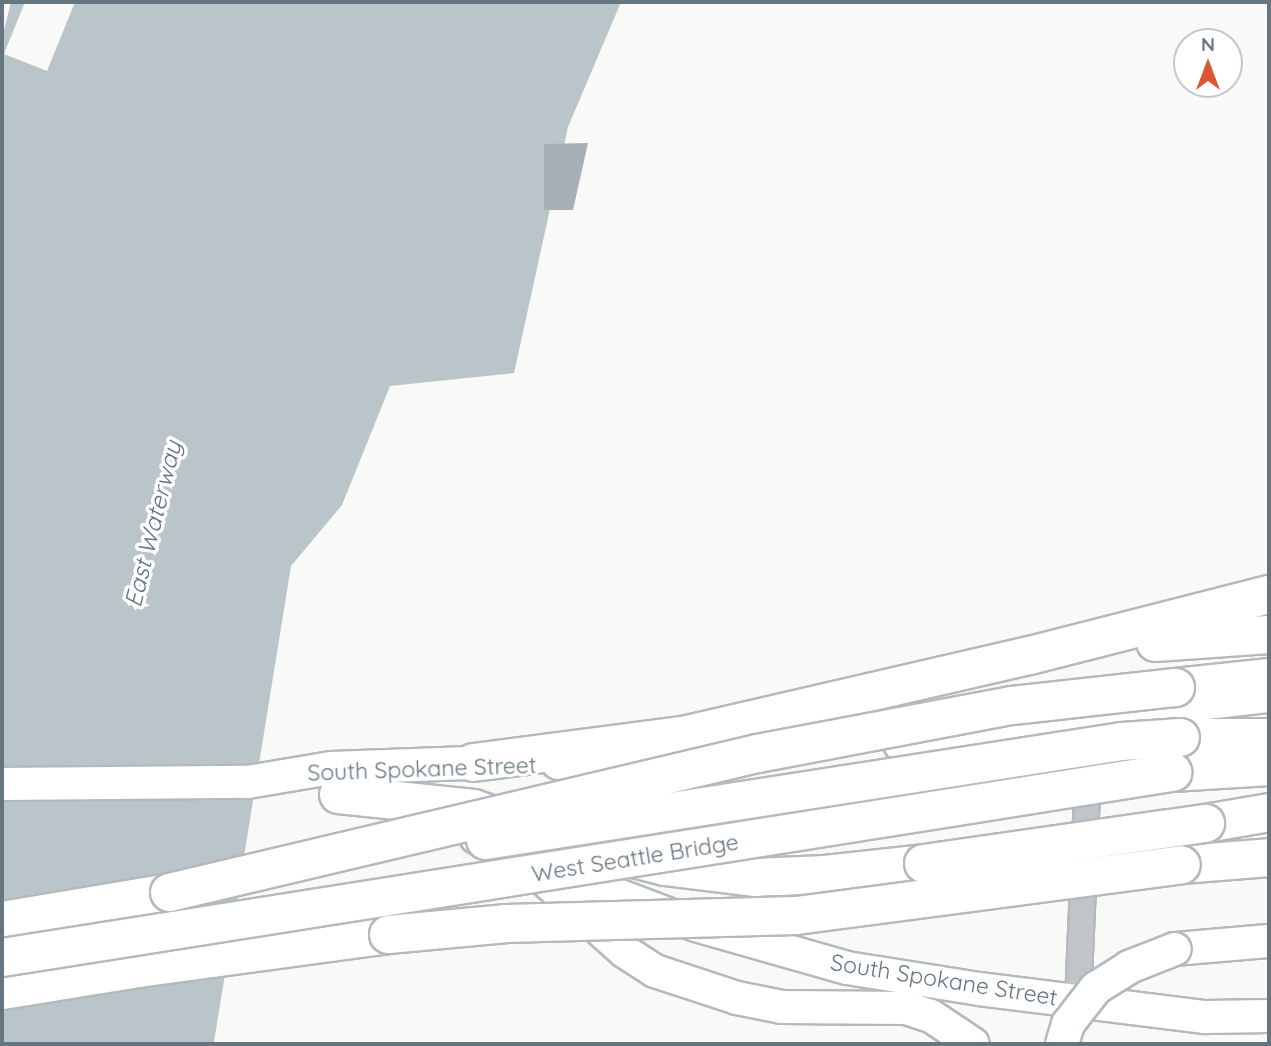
<!DOCTYPE html>
<style>
body{margin:0}
#map{position:relative;width:1271px;height:1046px;overflow:hidden;background:#f9f9f7;font-family:Quicksand,sans-serif}
div>[style]{position:absolute}
[style*='--x']{left:calc(var(--x)*1px);top:calc(var(--y)*1px);width:calc(var(--w)*1px);rotate:calc(var(--a)*1deg)}
.water>*{inset:0;background:#b9c5c9}
.pier>*{inset:0;background:#f9f9f7}
.building>*{inset:0;background:#a8b0b6}
.roads{filter:drop-shadow(2px 0 #b4b9bd) drop-shadow(-2px 0 #b4b9bd) drop-shadow(0 2px #b4b9bd) drop-shadow(0 -2px #b4b9bd)}
.minor>*{height:24px;margin:-12px;padding:0 12px;transform-origin:12px;border-radius:12px;background:#c0c5c9}
.major>*{height:32px;margin:-16px;padding:0 16px;transform-origin:16px;border-radius:16px;background:#fff}
.highway>*{height:37px;margin:-18.5px;padding:0 18.5px;transform-origin:18.5px;border-radius:18.5px;background:#fff}
.bridges{filter:drop-shadow(2px 0 #b4b9bd) drop-shadow(-2px 0 #b4b9bd) drop-shadow(0 2px #b4b9bd) drop-shadow(0 -2px #b4b9bd)}
.major-bridge>*{height:32px;margin:-16px;padding:0 16px;transform-origin:16px;border-radius:16px;background:#fff}
.highway-bridge>*{height:37px;margin:-18.5px;padding:0 18.5px;transform-origin:18.5px;border-radius:18.5px;background:#fff}
span{translate:-50% -50%;white-space:nowrap;text-align:center;line-height:1.15;-webkit-text-stroke:7px #fff;paint-order:stroke}
.street-label{font-size:23px;color:#667681}
.water-label{font-size:24px;color:#60757b;font-style:italic}
.frame{position:absolute;inset:0;border:4px solid #667681;pointer-events:none}
.north{position:absolute;left:1173px;top:28px;width:70px;height:70px;box-sizing:border-box;background:#fff;border:2px solid #c2c8cd;border-radius:50%;rotate:0deg;font-size:19px;font-weight:700;line-height:28px;text-align:center;color:#667681}
.north::after{content:'';display:block;margin:auto;width:24px;height:32px;background:#dc5634;clip-path:polygon(50% 0,100% 100%,50% 72%,0 100%)}
</style>
<div id="map">
<div class="water">
<div style="clip-path:polygon(11px 2px,621px 2px,568px 127px,514px 373px,390px 386px,342px 505px,291px 566px,214px 1042px,210px 1044px,2px 1044px,2px 38px)"></div>
</div>
<div class="pier">
<div style="clip-path:polygon(25px 2px,75px 2px,47px 71px,4px 54px)"></div>
</div>
<div class="building">
<div style="clip-path:polygon(588px 143px,573px 210px,544px 210px,544px 144px)"></div>
</div>
<div class="roads">
<div class="minor">
<div style="--x:1078;--y:1001;--w:230;--a:-87.5"></div>
</div>
<div class="major">
<div style="--x:900;--y:744;--w:107;--a:-9.7"></div>
<div style="--x:1005;--y:726;--w:266;--a:-6.5"></div>
<div style="--x:558;--y:763;--w:113;--a:0.5"></div>
<div style="--x:2;--y:784;--w:246;--a:-0.5"></div>
<div style="--x:248;--y:782;--w:84;--a:-9.6"></div>
<div style="--x:331;--y:768;--w:165;--a:-2.1"></div>
<div style="--x:476;--y:837;--w:49;--a:25.5"></div>
<div style="--x:520;--y:858;--w:188;--a:20.8"></div>
<div style="--x:696;--y:925;--w:157;--a:15.9"></div>
<div style="--x:847;--y:968;--w:134;--a:9"></div>
<div style="--x:979;--y:989;--w:228;--a:7.1"></div>
<div style="--x:1205;--y:1017;--w:64;--a:-0.9"></div>
<div style="--x:534;--y:870;--w:121;--a:42"></div>
<div style="--x:624;--y:951;--w:37;--a:33"></div>
<div style="--x:655;--y:971;--w:86;--a:18.2"></div>
<div style="--x:737;--y:998;--w:46;--a:11.3"></div>
<div style="--x:782;--y:1007;--w:124;--a:0.5"></div>
<div style="--x:906;--y:1008;--w:26;--a:18"></div>
<div style="--x:931;--y:1016;--w:50;--a:33.7"></div>
<div style="--x:1175;--y:949;--w:94;--a:-4.9"></div>
</div>
<div class="highway">
<div style="--x:1155;--y:642;--w:114;--a:-4"></div>
<div style="--x:1175;--y:687;--w:95;--a:-6.1"></div>
<div style="--x:1180;--y:737;--w:89;--a:0"></div>
<div style="--x:473;--y:762;--w:211;--a:-7.4"></div>
<div style="--x:682;--y:735;--w:356;--a:-13"></div>
<div style="--x:1029;--y:655;--w:248;--a:-14.3"></div>
<div style="--x:1172;--y:772;--w:97;--a:-3.5"></div>
<div style="--x:338;--y:794;--w:136;--a:5.9"></div>
<div style="--x:473;--y:808;--w:101;--a:19.2"></div>
<div style="--x:568;--y:841;--w:99;--a:14.6"></div>
<div style="--x:664;--y:866;--w:92;--a:6.9"></div>
<div style="--x:755;--y:877;--w:69;--a:-2.5"></div>
<div style="--x:824;--y:874;--w:100;--a:-6.3"></div>
<div style="--x:1205;--y:823;--w:65;--a:-9.8"></div>
<div style="--x:1181;--y:864;--w:88;--a:-4.5"></div>
<div style="--x:2;--y:920;--w:169;--a:-9.5"></div>
<div style="--x:2;--y:990;--w:138;--a:-9.2"></div>
<div style="--x:138;--y:968;--w:252;--a:-7.7"></div>
</div>
</div>
<div class="bridges">
<div class="major-bridge">
<div style="--x:1062;--y:1044;--w:21;--a:-73"></div>
<div style="--x:1068;--y:1024;--w:46;--a:-52.1"></div>
<div style="--x:1096;--y:988;--w:39;--a:-32"></div>
<div style="--x:1129;--y:967;--w:49;--a:-21.4"></div>
</div>
<div class="highway-bridge">
<div style="--x:485;--y:840;--w:644;--a:-8.85"></div>
<div style="--x:1121;--y:741;--w:59;--a:-3.9"></div>
<div style="--x:923;--y:863;--w:285;--a:-8.1"></div>
<div style="--x:169;--y:892;--w:604;--a:-13.3"></div>
<div style="--x:757;--y:753;--w:259;--a:-10.7"></div>
<div style="--x:1012;--y:705;--w:164;--a:-6.3"></div>
<div style="--x:388;--y:934;--w:119;--a:-5.3"></div>
<div style="--x:506;--y:923;--w:290;--a:-1.6"></div>
<div style="--x:796;--y:915;--w:388;--a:-7.5"></div>
<div style="--x:2;--y:957;--w:1185;--a:-8.99"></div>
</div>
</div>
<div class="street-label">
<span style="left:422px;top:769px;rotate:-2deg">South Spokane Street</span>
<span style="left:635px;top:858px;rotate:-9deg">West Seattle Bridge</span>
<span style="left:944px;top:980px;rotate:9deg">South Spokane Street</span>
</div>
<div class="water-label">
<span style="left:153px;top:524px;rotate:-76deg">East Waterway</span>
</div>
<div class="frame"></div>
<div class="north">N</div>
</div>
